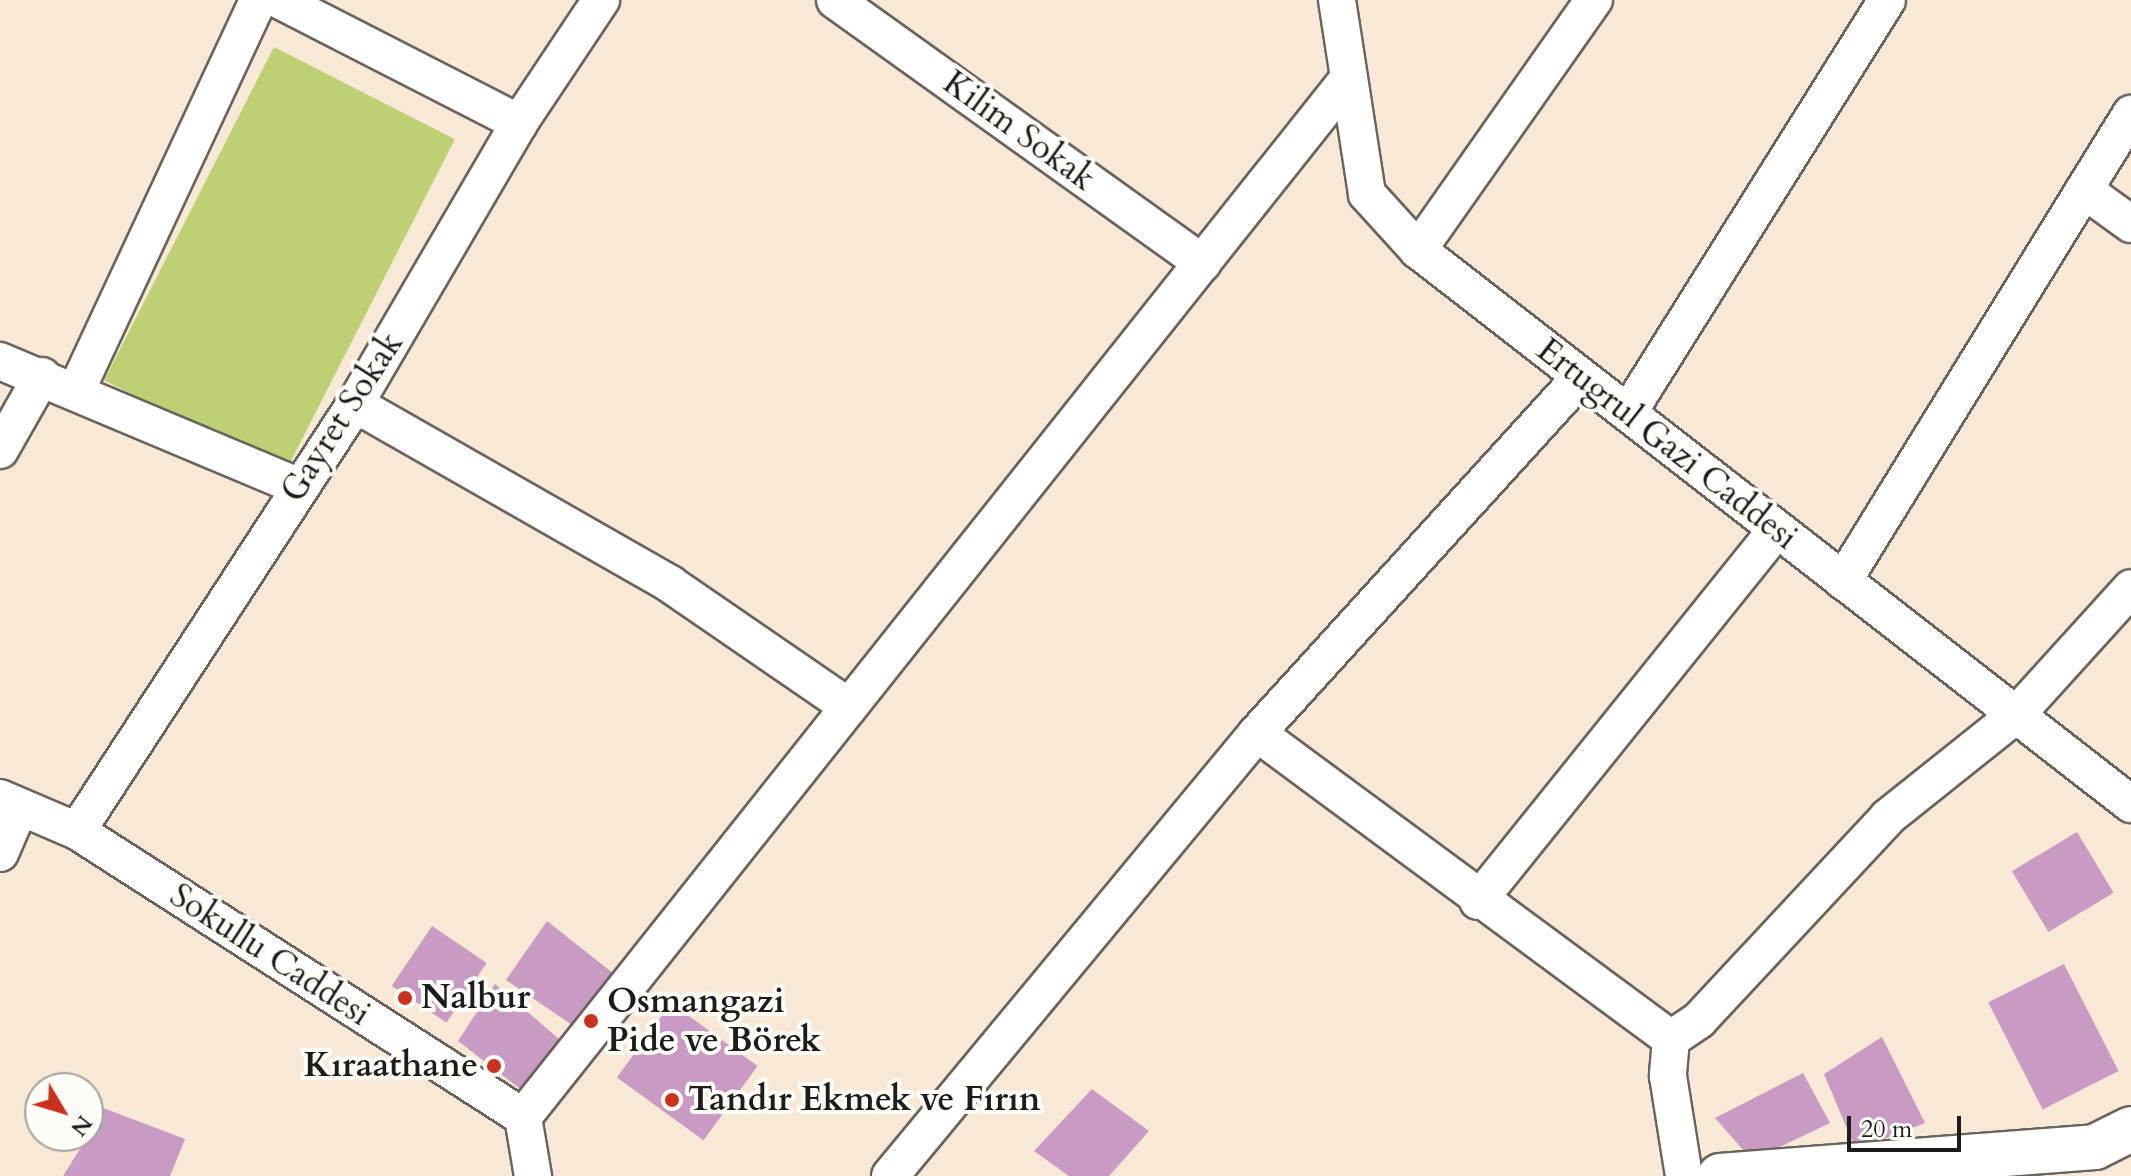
<!DOCTYPE html>
<meta charset="utf-8">
<style>
body{margin:0}
#map{position:relative;width:2131px;height:1176px;overflow:hidden;background:#f7e9d5;font-family:Cardo,serif}
div>[style]{position:absolute}
[style*='--x']{left:calc(var(--x)*1px);top:calc(var(--y)*1px);width:calc(var(--w)*1px);rotate:calc(var(--a)*1deg)}
.green>*{inset:0;background:#bdd073;transform-origin:0 0}
.building>*{inset:0;background:#c99ac3;transform-origin:0 0}
.roads{filter:drop-shadow(2px 0 #69645d) drop-shadow(-2px 0 #69645d) drop-shadow(0 2px #69645d) drop-shadow(0 -2px #69645d)}
.minor>*{height:36px;margin:-18px;padding:0 18px;transform-origin:18px;border-radius:18px;background:#fff}
.tertiary>*{height:44px;margin:-22px;padding:0 22px;transform-origin:22px;border-radius:22px;background:#fff}
.dots>*{width:22px;height:22px;translate:-50% -50%;box-sizing:border-box;border:4px solid #fdfcf7;border-radius:50%}
span{translate:-50% -50%;white-space:nowrap;text-align:center;line-height:1.15;-webkit-text-stroke:8px #fdfcf7;paint-order:stroke}
.street-label{font-size:34px;color:#1c1c1c}
.poi-label{font-size:34px;color:#1c1c1c;font-weight:700}
.left{translate:0 -50%;text-align:left}
.right{translate:-100% -50%;text-align:right}
.north{position:absolute;left:24px;top:1072px;width:80px;height:80px;box-sizing:border-box;background:#fdfcf7;border:2px solid #a3a29f;border-radius:50%;rotate:128deg;font-size:22px;font-weight:700;line-height:32px;text-align:center;color:#1c1c1c}
.north::after{content:'';display:block;margin:auto;width:28px;height:36px;background:#c8321e;clip-path:polygon(50% 0,100% 100%,50% 72%,0 100%)}
.scale{position:absolute;left:1847px;top:1116px;width:114px;height:36px;box-sizing:border-box;border:4px solid #1c1c1c;border-top:0;padding-left:10px;font-size:24px;line-height:28px;white-space:nowrap;color:#1c1c1c;-webkit-text-stroke:6px #fdfcf7;paint-order:stroke}
</style>
<div id="map">
<div class="green">
<div style="left:274px;top:47px;width:203px;height:374px;rotate:27deg"></div>
</div>
<div class="building">
<div style="left:2077px;top:832px;width:71px;height:76px;rotate:59deg"></div>
<div style="clip-path:polygon(547px 921px,614px 974px,572px 1025px,506px 980px)"></div>
<div style="left:432px;top:926px;width:66px;height:72px;rotate:34deg"></div>
<div style="left:2064px;top:964px;width:120px;height:85px;rotate:63deg"></div>
<div style="clip-path:polygon(495px 984px,566px 1045px,527px 1094px,458px 1041px)"></div>
<div style="left:671px;top:1003px;width:107px;height:92px;rotate:36deg"></div>
<div style="clip-path:polygon(1882px 1037px,1925px 1123px,1856px 1150px,1824px 1074px)"></div>
<div style="clip-path:polygon(1803px 1073px,1830px 1123px,1752px 1160px,1715px 1118px)"></div>
<div style="clip-path:polygon(1092px 1089px,1149px 1131px,1109px 1176px,1069px 1176px,1034px 1151px)"></div>
<div style="clip-path:polygon(98px 1106px,185px 1139px,170px 1176px,63px 1176px,88px 1136px)"></div>
</div>
<div class="roads">
<div class="minor">
<div style="--x:279;--y:0;--w:270;--a:27.1"></div>
<div style="--x:835;--y:0;--w:452;--a:35.6"></div>
<div style="--x:1337;--y:0;--w:196;--a:81.2"></div>
<div style="--x:1367;--y:194;--w:76;--a:47.7"></div>
<div style="--x:1418;--y:250;--w:903;--a:37.85"></div>
<div style="--x:2084;--y:190;--w:58;--a:35.9"></div>
<div style="--x:1418;--y:250;--w:306;--a:-54.9"></div>
<div style="--x:0;--y:361;--w:323;--a:22.8"></div>
<div style="--x:76;--y:391;--w:431;--a:-65"></div>
<div style="--x:355;--y:404;--w:363;--a:29.7"></div>
<div style="--x:670;--y:584;--w:217;--a:34.5"></div>
<div style="--x:1628;--y:413;--w:487;--a:-57.9"></div>
<div style="--x:0;--y:450;--w:85;--a:-60.4"></div>
<div style="--x:1843;--y:581;--w:549;--a:-58.34"></div>
<div style="--x:1257;--y:733;--w:515;--a:36.47"></div>
<div style="--x:1671;--y:1039;--w:34;--a:-34"></div>
<div style="--x:1699;--y:1020;--w:277;--a:-47"></div>
<div style="--x:1888;--y:817;--w:164;--a:-38.6"></div>
<div style="--x:2016;--y:715;--w:171;--a:-47.8"></div>
<div style="--x:0;--y:798;--w:84;--a:23.2"></div>
<div style="--x:77;--y:831;--w:530;--a:32.67"></div>
<div style="--x:523;--y:1117;--w:60;--a:80.4"></div>
<div style="--x:77;--y:831;--w:510;--a:-56.93"></div>
<div style="--x:355;--y:404;--w:325;--a:-59.7"></div>
<div style="--x:519;--y:123;--w:148;--a:-56.3"></div>
<div style="--x:0;--y:853;--w:50;--a:-66.5"></div>
<div style="--x:1478;--y:901;--w:477;--a:-51.2"></div>
<div style="--x:1671;--y:1039;--w:37;--a:95"></div>
<div style="--x:1668;--y:1076;--w:101;--a:80.9"></div>
<div style="--x:523;--y:1117;--w:1327;--a:-51.52"></div>
<div style="--x:890;--y:1176;--w:575;--a:-50.36"></div>
<div style="--x:1257;--y:733;--w:481;--a:-47.7"></div>
</div>
<div class="tertiary">
<div style="--x:1720;--y:1176;--w:376;--a:-4.4"></div>
<div style="--x:2095;--y:1147;--w:40;--a:-26.6"></div>
</div>
</div>
<div class="dots">
<div style="left:405px;top:998px;background:#c8321e"></div>
<div style="left:591px;top:1021px;background:#c8321e"></div>
<div style="left:494px;top:1066px;background:#c8321e"></div>
<div style="left:672px;top:1100px;background:#c8321e"></div>
</div>
<div class="street-label">
<span style="left:1019px;top:131px;rotate:36deg">Kilim Sokak</span>
<span style="left:342px;top:417px;rotate:-57deg">Gayret Sokak</span>
<span style="left:1667px;top:444px;rotate:38deg">Ertugrul Gazi Caddesi</span>
<span style="left:270px;top:955px;rotate:33deg">Sokullu Caddesi</span>
</div>
<div class="poi-label">
<span class="left" style="left:421px;top:998px">Nalbur</span>
<span class="left" style="left:607px;top:1021px">Osmangazi<br>Pide ve Börek</span>
<span class="right" style="left:478px;top:1066px">Kıraathane</span>
<span class="left" style="left:688px;top:1100px">Tandır Ekmek ve Fırın</span>
</div>
<div class="north">N</div>
<div class="scale">20 m</div>
</div>
